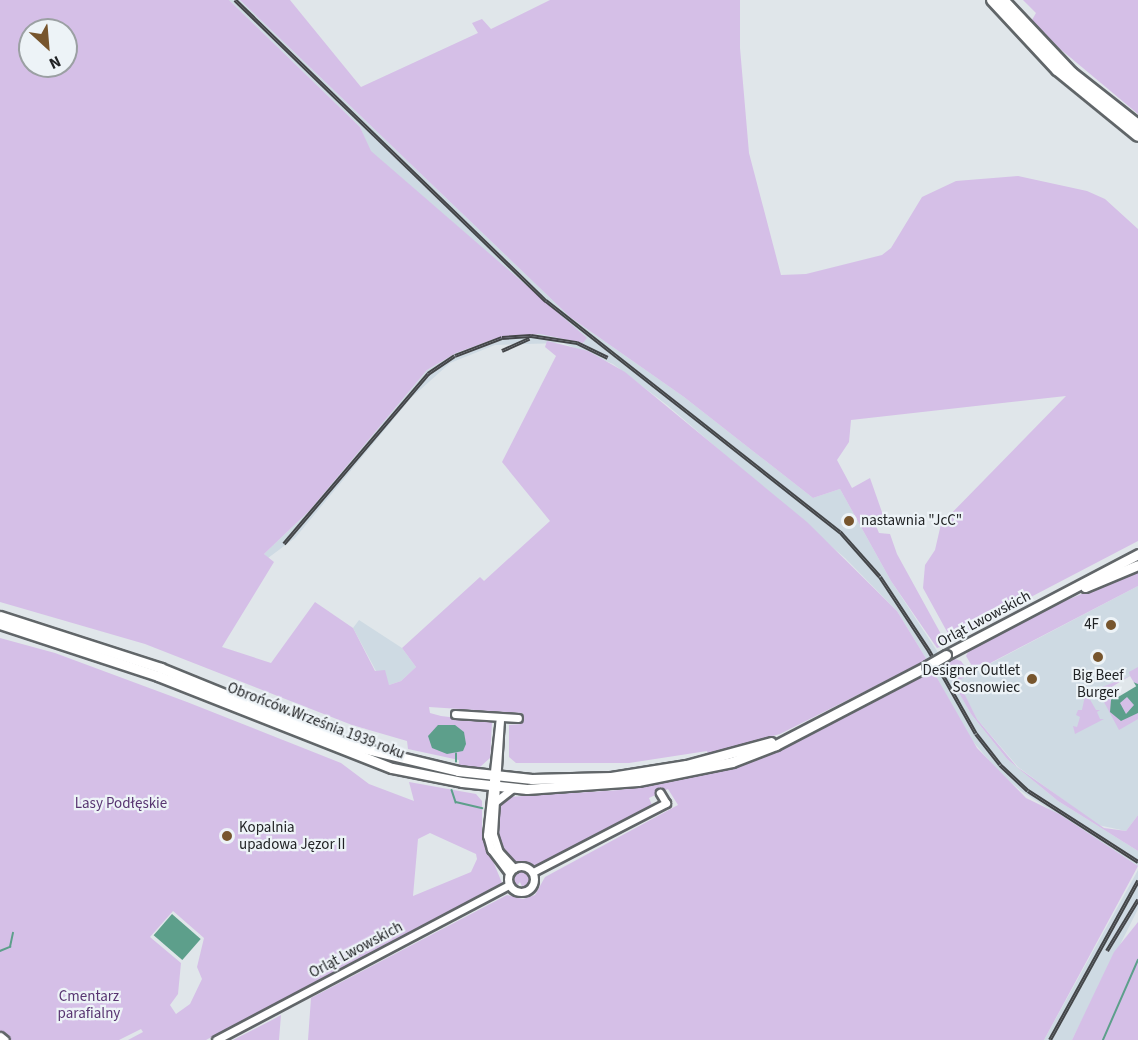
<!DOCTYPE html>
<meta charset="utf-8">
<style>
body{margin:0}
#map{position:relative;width:1138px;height:1040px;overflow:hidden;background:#e0e6ea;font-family:"Source Sans 3",sans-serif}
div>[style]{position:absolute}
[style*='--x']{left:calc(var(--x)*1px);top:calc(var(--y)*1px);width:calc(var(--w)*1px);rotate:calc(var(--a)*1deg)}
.built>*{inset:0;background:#cedae3}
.green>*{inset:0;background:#d5bfe7}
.water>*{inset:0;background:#5d9f8b;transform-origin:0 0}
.pier>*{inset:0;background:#e0e6ea;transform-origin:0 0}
.stream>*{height:1.5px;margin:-0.75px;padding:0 0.75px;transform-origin:0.75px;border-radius:0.75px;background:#5d9f8b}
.roads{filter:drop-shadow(2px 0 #616669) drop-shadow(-2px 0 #616669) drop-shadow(0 2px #616669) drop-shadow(0 -2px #616669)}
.minor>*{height:7px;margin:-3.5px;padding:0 3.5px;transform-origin:3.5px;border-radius:3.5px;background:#fff}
.minor>.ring{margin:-3.5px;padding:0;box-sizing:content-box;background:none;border:7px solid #fff;border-radius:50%}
.major>*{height:9px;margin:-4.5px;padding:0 4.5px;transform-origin:4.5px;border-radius:4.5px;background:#fff}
.highway>*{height:10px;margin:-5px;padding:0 5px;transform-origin:5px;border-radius:5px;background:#fff}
.rail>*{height:4px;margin-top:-2px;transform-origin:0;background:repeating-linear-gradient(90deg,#edf3f7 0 4.5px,#444649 0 9px);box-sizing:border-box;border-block:2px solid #444649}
.bridges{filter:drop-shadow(2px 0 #616669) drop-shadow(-2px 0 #616669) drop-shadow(0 2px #616669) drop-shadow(0 -2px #616669)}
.major-bridge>*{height:9px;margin:-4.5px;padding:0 4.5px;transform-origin:4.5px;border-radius:4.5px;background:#fff}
.dots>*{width:16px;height:16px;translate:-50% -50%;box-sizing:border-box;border:3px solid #edf3f7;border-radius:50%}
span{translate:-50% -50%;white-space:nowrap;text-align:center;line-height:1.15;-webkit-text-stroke:4.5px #edf3f7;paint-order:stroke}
.poi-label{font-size:15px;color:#212325}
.left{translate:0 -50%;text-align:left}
.right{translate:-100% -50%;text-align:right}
.street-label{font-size:15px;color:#212325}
.park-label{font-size:15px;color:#583571}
.north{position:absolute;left:18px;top:18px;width:60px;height:60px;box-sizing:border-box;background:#edf3f7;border:2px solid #9ba0a3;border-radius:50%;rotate:154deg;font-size:16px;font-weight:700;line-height:24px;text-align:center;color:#212325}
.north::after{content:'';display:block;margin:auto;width:21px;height:27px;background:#77552d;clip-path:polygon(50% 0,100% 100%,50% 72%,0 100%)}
</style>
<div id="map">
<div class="built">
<div style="clip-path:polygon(229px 0,240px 0,570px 317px,684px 397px,813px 498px,840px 489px,891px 581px,939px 654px,927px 660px,897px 611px,845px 558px,667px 405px,613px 364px,563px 343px,495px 345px,450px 363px,411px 398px,295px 538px,268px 558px,264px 554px,309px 511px,427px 370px,456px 353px,494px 339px,540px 334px,583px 343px,586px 338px,370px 151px,360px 127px)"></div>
<div style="clip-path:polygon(1138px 586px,1138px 815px,1126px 831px,1098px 825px,1018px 767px,977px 719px,957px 681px)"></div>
<div style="clip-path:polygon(359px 620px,402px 648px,416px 667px,401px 681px,389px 685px,376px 671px,353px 628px)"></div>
<div style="clip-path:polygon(943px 663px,971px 714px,1007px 759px,1058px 801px,1138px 851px,1138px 866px,1021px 791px,998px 771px,970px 738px,932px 669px)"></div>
<div style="clip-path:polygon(1138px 870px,1138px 909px,1072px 1040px,1044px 1040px)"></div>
</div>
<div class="green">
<div style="clip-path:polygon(evenodd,0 0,229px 0,360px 127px,371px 151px,587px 338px,583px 343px,540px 334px,494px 339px,456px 353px,427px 370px,309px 511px,264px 554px,274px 562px,222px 647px,271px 663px,315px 602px,353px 628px,375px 671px,385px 670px,389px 685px,401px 681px,416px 667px,402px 648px,480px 577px,484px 581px,550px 521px,502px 462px,556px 356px,545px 347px,547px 341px,588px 351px,625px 372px,807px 522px,897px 611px,927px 660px,780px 734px,708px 754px,707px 751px,629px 763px,516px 763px,509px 757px,509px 725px,521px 724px,523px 713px,429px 707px,430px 713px,441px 716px,492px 722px,490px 758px,480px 767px,469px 767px,459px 765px,459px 760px,408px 749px,407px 741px,352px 725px,145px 644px,0 602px,0 0,30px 30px,66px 30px,66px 66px,30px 66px,30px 30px)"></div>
<div style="clip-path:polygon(240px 0,290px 0,361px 87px,478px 33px,472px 23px,482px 19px,491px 29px,550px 0,740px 0,740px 48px,749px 153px,781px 275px,806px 274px,882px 255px,891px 248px,922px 197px,956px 181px,1018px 176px,1087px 191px,1105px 199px,1138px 229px,1138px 541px,1002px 612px,990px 623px,951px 639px,923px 588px,925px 565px,935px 550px,941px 524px,1066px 396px,851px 420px,849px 442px,837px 460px,852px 488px,870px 478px,883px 515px,873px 519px,879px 533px,890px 534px,897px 554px,947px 645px,937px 648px,891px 581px,840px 489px,813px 498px,684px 397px,570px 317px)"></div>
<div style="clip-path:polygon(1023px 0,1138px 0,1138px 114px,1059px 48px,1032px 20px,1036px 13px)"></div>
<div style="clip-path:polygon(1138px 571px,1138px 586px,975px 671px,966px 656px,970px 648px,1045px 609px)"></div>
<div style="clip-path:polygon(evenodd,0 638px,55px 653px,187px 702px,341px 763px,369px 784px,414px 801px,409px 782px,476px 794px,482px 801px,482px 834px,502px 883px,206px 1040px,128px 1040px,143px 1032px,141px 1029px,119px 1040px,9px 1040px,0 1033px,0 638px,430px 833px,476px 854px,477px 859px,471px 872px,413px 896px,418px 839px,430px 833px,0 638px,173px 911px,204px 938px,197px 967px,202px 979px,190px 1004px,176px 1014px,170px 1005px,178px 994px,181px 963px,150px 937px,173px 911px)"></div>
<div style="clip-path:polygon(952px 658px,961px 661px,970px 674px,958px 681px,977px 719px,1017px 767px,1104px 828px,1126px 831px,1138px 815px,1138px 851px,1058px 801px,1007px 759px,971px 714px,946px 670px,943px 663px)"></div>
<div style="clip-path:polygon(1138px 667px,1138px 719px,1119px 730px,1097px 689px,1130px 676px,1129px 672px)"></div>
<div style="clip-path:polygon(932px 669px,977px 748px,1026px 798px,1059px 814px,1138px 866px,1044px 1040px,308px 1040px,311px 998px,507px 895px,523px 899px,535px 895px,545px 877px,678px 805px,668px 789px,649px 798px,652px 805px,533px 867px,511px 861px,499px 847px,500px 807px,506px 797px,620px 790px,732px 768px,781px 750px)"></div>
<div style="clip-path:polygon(1086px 691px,1091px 693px,1088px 696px,1096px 710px,1100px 710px,1097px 712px,1100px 719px,1104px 719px,1075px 734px,1073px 726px,1077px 727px,1080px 717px,1076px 715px,1078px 710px,1082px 710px)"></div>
<div style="clip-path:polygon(517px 870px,523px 870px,530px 876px,527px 888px,523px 889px,520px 882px,515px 888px,512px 884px,511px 878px)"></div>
<div style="clip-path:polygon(1138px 922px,1138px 1040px,1072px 1040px,1114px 952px)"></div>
<div style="clip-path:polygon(281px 1015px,279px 1040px,233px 1040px,272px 1020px)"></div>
</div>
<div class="water">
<div style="clip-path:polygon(evenodd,1133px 682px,1138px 684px,1138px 713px,1121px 721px,1110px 712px,1112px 688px,1133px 682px,1127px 697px,1134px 705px,1126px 714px,1120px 703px,1127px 697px)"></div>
<div style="clip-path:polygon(438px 725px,455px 725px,464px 732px,466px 744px,463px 751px,447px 754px,432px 748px,428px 736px)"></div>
<div style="left:172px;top:914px;width:38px;height:28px;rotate:41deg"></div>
</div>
<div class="pier">
<div style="left:1130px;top:676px;width:12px;height:22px;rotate:59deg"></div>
</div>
<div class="stream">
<div style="--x:456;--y:762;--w:8;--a:-90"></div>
<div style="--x:452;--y:790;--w:13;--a:72"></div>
<div style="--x:456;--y:802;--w:27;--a:13"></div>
<div style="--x:0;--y:951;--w:11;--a:-22"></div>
<div style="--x:10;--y:947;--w:14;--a:-78"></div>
<div style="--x:1103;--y:1040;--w:87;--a:-66.4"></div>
</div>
<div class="roads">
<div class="minor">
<div style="--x:455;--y:714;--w:63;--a:3.6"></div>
<div style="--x:500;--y:717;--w:119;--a:96.3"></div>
<div style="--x:487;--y:835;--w:15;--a:74"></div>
<div style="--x:491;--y:849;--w:30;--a:53"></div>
<div style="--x:500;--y:719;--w:115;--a:93.5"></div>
<div style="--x:493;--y:834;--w:19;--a:72"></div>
<div style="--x:499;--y:852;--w:22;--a:47"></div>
<div style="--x:495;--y:802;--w:23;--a:-38"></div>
<div class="ring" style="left:508px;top:866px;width:19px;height:19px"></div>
<div style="--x:533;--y:872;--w:150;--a:-27.4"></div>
<div style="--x:666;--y:803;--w:12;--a:-121"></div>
<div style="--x:0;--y:1036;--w:6;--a:39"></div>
<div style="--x:216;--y:1040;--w:331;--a:-27.9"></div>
</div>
<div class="major">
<div style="--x:1085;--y:587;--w:57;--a:-22.5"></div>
<div style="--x:0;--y:616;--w:169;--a:17.9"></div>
<div style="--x:161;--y:668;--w:204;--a:22.2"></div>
<div style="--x:350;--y:745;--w:111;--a:13.5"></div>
<div style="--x:458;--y:771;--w:74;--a:6.2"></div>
<div style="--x:532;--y:779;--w:79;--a:-1.5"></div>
<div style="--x:611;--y:777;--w:76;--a:-9.1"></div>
<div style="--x:686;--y:765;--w:88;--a:-15.1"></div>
<div style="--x:0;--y:624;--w:166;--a:18.2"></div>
<div style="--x:158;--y:676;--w:251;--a:21.5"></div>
<div style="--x:392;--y:768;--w:71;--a:11.3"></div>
<div style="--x:462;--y:782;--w:65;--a:6.1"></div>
<div style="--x:527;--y:789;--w:111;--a:-4.1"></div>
<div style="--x:638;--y:781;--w:96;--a:-11.4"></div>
<div style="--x:732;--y:762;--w:47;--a:-21.1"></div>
<div style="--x:776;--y:745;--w:170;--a:-27.6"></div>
<div style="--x:946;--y:655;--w:217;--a:-27.7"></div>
</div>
<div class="highway">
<div style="--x:992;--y:0;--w:96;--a:47.1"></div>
<div style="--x:1057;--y:70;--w:104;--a:39.2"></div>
<div style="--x:1003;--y:0;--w:100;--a:46.6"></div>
<div style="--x:1072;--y:73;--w:84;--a:38.2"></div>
</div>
</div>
<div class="rail">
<div style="--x:235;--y:0;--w:433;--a:44.1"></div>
<div style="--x:546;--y:301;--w:374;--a:38.2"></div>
<div style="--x:840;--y:532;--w:60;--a:48.4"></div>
<div style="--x:880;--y:577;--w:89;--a:56.5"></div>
<div style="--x:929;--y:651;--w:95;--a:60.5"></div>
<div style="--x:976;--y:734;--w:39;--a:52"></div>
<div style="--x:1000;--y:765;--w:38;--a:43"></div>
<div style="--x:1028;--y:791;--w:131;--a:32.8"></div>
<div style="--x:502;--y:351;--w:30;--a:-24"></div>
<div style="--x:284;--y:544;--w:223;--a:-49.7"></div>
<div style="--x:428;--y:374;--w:32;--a:-34"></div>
<div style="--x:455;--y:356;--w:50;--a:-21"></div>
<div style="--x:502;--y:338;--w:29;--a:-4"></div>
<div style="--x:531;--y:336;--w:47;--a:8.7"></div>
<div style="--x:577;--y:343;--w:34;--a:26"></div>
<div style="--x:1107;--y:951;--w:60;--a:-58.7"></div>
<div style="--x:1050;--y:1040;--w:182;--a:-61"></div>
</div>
<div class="bridges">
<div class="major-bridge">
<div style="--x:927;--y:666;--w:22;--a:-30"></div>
</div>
</div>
<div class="dots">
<div style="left:849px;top:521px;background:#77552d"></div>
<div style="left:1111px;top:625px;background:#77552d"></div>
<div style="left:1098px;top:657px;background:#77552d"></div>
<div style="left:1032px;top:679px;background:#77552d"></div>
<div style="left:227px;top:836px;background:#77552d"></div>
</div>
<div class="poi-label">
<span class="left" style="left:861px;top:521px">nastawnia "JcC"</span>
<span class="right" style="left:1099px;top:625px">4F</span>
<span class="right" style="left:1020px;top:679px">Designer Outlet<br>Sosnowiec</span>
<span style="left:1098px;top:684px">Big Beef<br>Burger</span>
<span class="left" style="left:239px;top:836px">Kopalnia<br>upadowa Jęzor II</span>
</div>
<div class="street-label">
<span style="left:984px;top:619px;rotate:-28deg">Orląt Lwowskich</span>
<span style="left:316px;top:721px;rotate:21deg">Obrońców Września 1939 roku</span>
<span style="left:356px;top:950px;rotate:-28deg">Orląt Lwowskich</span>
</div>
<div class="park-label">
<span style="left:121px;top:804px">Lasy Podłęskie</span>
<span style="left:89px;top:1005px">Cmentarz<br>parafialny</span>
</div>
<div class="north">N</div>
</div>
